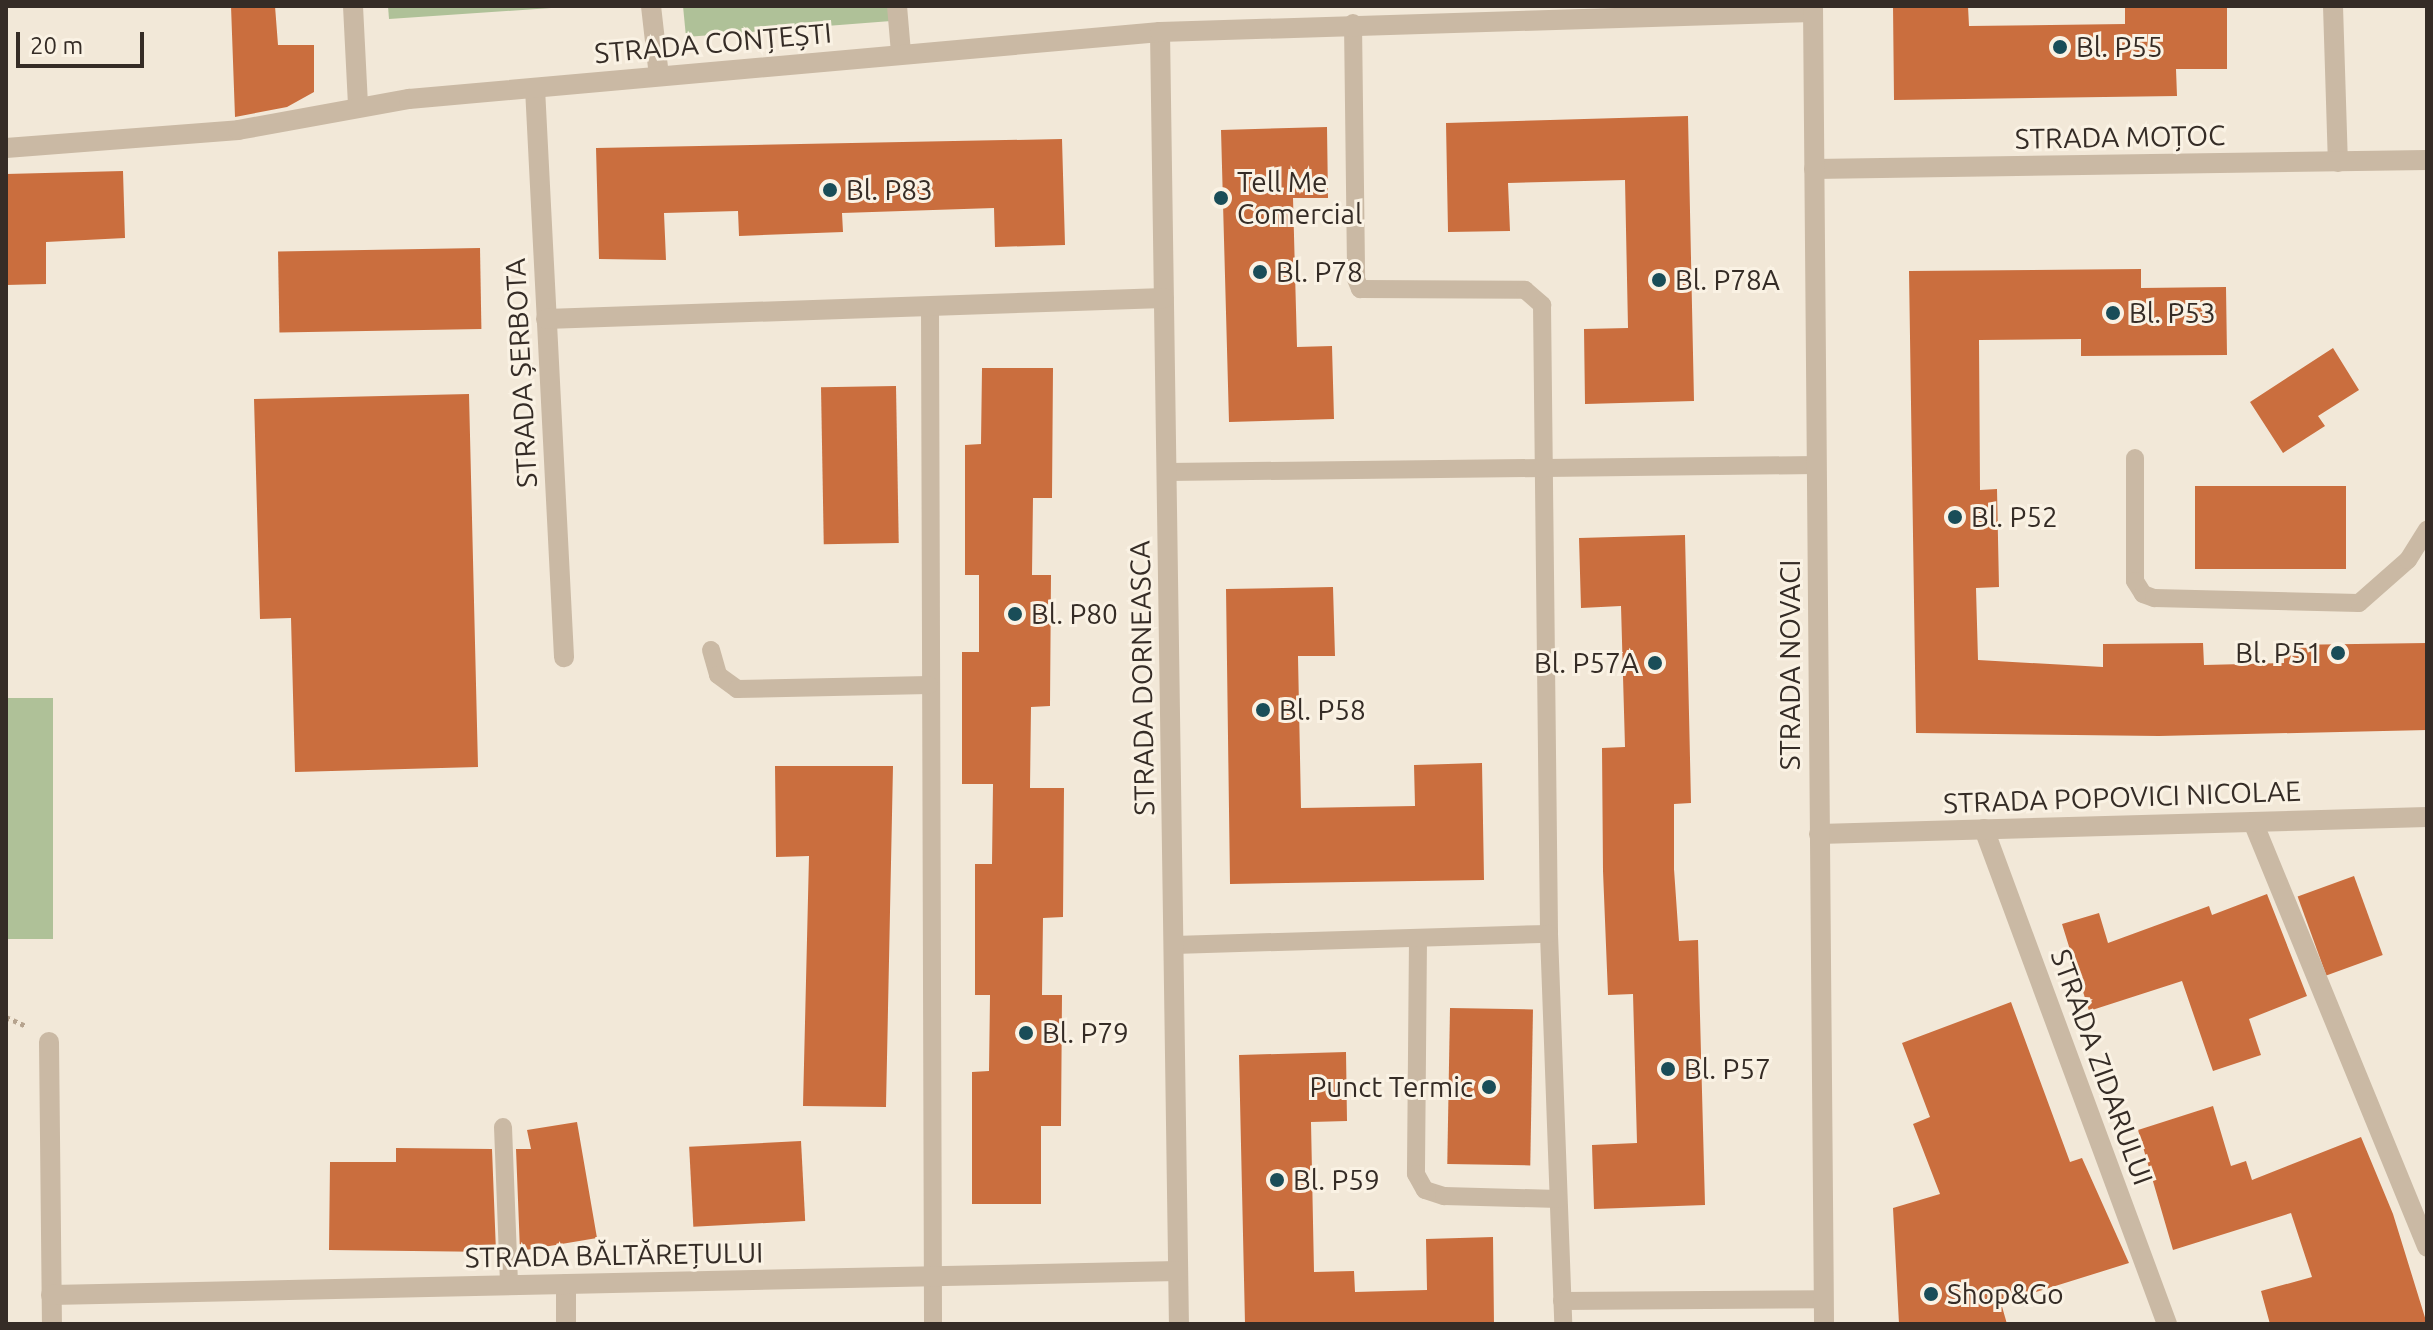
<!DOCTYPE html>
<meta charset="utf-8">
<style>
body{margin:0}
#map{position:relative;width:2433px;height:1330px;overflow:hidden;background:#f2e8d8;font-family:Ubuntu,sans-serif}
div>[style]{position:absolute}
[style*='--x']{left:calc(var(--x)*1px);top:calc(var(--y)*1px);width:calc(var(--w)*1px);rotate:calc(var(--a)*1deg)}
.green>*{inset:0;background:#afc198;transform-origin:0 0}
.building>*{inset:0;background:#ca6e3e;transform-origin:0 0}
.path>*{height:5px;margin-top:-2.5px;transform-origin:0;background:repeating-linear-gradient(90deg,#b6a38e 0 4px,transparent 0 8px)}
.service>*{height:18px;margin:-9px;padding:0 9px;transform-origin:9px;border-radius:9px;background:#cab9a4}
.minor>*{height:20px;margin:-10px;padding:0 10px;transform-origin:10px;border-radius:10px;background:#cab9a4}
.tertiary>*{height:20px;margin:-10px;padding:0 10px;transform-origin:10px;border-radius:10px;background:#cab9a4}
.dots>*{width:22px;height:22px;translate:-50% -50%;box-sizing:border-box;border:4px solid #faf2e4;border-radius:50%}
span{translate:-50% -50%;white-space:nowrap;text-align:center;line-height:1.15;-webkit-text-stroke:6px #faf2e4;paint-order:stroke}
.street-label{font-size:28px;color:#352c26}
.poi-label{font-size:28px;color:#352c26}
.left{translate:0 -50%;text-align:left}
.right{translate:-100% -50%;text-align:right}
.frame{position:absolute;inset:0;border:8px solid #352c26;pointer-events:none}
.scale{position:absolute;left:16px;top:32px;width:128px;height:36px;box-sizing:border-box;border:4px solid #352c26;border-top:0;padding-left:10px;font-size:24px;line-height:28px;white-space:nowrap;color:#352c26;-webkit-text-stroke:6px #faf2e4;paint-order:stroke}
</style>
<div id="map">
<div class="green">
<div style="clip-path:polygon(388px 6px,580px 6px,389px 19px)"></div>
<div style="clip-path:polygon(683px 6px,890px 6px,891px 21px,686px 37px)"></div>
<div style="left:6px;top:698px;width:47px;height:241px"></div>
</div>
<div class="building">
<div style="clip-path:polygon(231px 6px,275px 6px,278px 45px,314px 45px,314px 92px,287px 107px,235px 117px)"></div>
<div style="clip-path:polygon(1893px 6px,1968px 6px,1969px 26px,2125px 24px,2125px 6px,2227px 6px,2227px 69px,2176px 69px,2177px 96px,1894px 100px)"></div>
<div style="clip-path:polygon(1688px 116px,1694px 401px,1585px 404px,1584px 329px,1628px 328px,1625px 180px,1508px 183px,1510px 231px,1448px 232px,1446px 123px)"></div>
<div style="clip-path:polygon(1327px 127px,1328px 198px,1293px 198px,1297px 347px,1332px 346px,1334px 419px,1229px 422px,1221px 130px)"></div>
<div style="clip-path:polygon(1062px 139px,1065px 245px,995px 247px,994px 208px,842px 213px,843px 232px,739px 236px,738px 211px,664px 213px,666px 260px,599px 259px,596px 148px)"></div>
<div style="clip-path:polygon(123px 171px,125px 238px,46px 242px,46px 284px,6px 285px,6px 174px)"></div>
<div style="left:480px;top:248px;width:81px;height:202px;rotate:89deg"></div>
<div style="clip-path:polygon(2141px 269px,2141px 288px,2226px 287px,2227px 355px,2081px 356px,2081px 339px,1979px 340px,1980px 490px,1997px 489px,1999px 587px,1976px 588px,1978px 660px,2103px 667px,2103px 644px,2203px 643px,2204px 665px,2284px 663px,2284px 645px,2427px 643px,2427px 730px,2159px 736px,1916px 733px,1909px 271px)"></div>
<div style="clip-path:polygon(2333px 348px,2359px 390px,2318px 416px,2325px 426px,2283px 453px,2250px 402px)"></div>
<div style="clip-path:polygon(982px 368px,1053px 368px,1052px 498px,1033px 498px,1032px 575px,1051px 575px,1050px 706px,1031px 707px,1030px 788px,1064px 788px,1063px 917px,1043px 918px,1042px 995px,1062px 995px,1061px 1126px,1041px 1126px,1041px 1204px,972px 1204px,972px 1072px,989px 1071px,990px 995px,975px 995px,975px 864px,992px 864px,993px 784px,962px 784px,962px 652px,979px 652px,979px 575px,965px 575px,965px 445px,981px 444px)"></div>
<div style="left:896px;top:386px;width:157px;height:75px;rotate:89deg"></div>
<div style="clip-path:polygon(469px 394px,478px 767px,295px 772px,291px 618px,260px 619px,254px 399px)"></div>
<div style="left:2346px;top:486px;width:83px;height:151px;rotate:90deg"></div>
<div style="clip-path:polygon(1685px 535px,1691px 803px,1674px 804px,1674px 869px,1679px 941px,1698px 940px,1705px 1205px,1594px 1209px,1592px 1145px,1637px 1143px,1633px 994px,1608px 995px,1603px 871px,1602px 748px,1625px 747px,1621px 606px,1581px 608px,1579px 538px)"></div>
<div style="clip-path:polygon(1333px 587px,1335px 656px,1298px 656px,1301px 808px,1415px 806px,1414px 765px,1482px 763px,1484px 880px,1230px 884px,1226px 589px)"></div>
<div style="clip-path:polygon(775px 766px,893px 766px,886px 1107px,803px 1106px,809px 856px,776px 857px)"></div>
<div style="left:2354px;top:876px;width:84px;height:60px;rotate:70deg"></div>
<div style="clip-path:polygon(2267px 894px,2307px 996px,2249px 1019px,2261px 1055px,2213px 1071px,2182px 981px,2089px 1011px,2062px 924px,2099px 913px,2108px 943px,2209px 906px,2212px 915px)"></div>
<div style="clip-path:polygon(2011px 1002px,2070px 1162px,2082px 1158px,2129px 1263px,2001px 1303px,2007px 1324px,1899px 1324px,1893px 1208px,1940px 1194px,1913px 1124px,1930px 1117px,1902px 1043px)"></div>
<div style="left:1450px;top:1008px;width:83px;height:156px;rotate:1deg"></div>
<div style="clip-path:polygon(1346px 1052px,1347px 1121px,1311px 1122px,1314px 1272px,1354px 1271px,1355px 1292px,1427px 1290px,1426px 1239px,1493px 1237px,1494px 1324px,1245px 1324px,1239px 1055px)"></div>
<div style="clip-path:polygon(2213px 1106px,2231px 1166px,2246px 1161px,2252px 1180px,2361px 1137px,2393px 1214px,2427px 1324px,2270px 1324px,2261px 1291px,2312px 1277px,2291px 1213px,2173px 1250px,2138px 1130px)"></div>
<div style="clip-path:polygon(577px 1122px,597px 1238px,520px 1251px,516px 1149px,531px 1149px,527px 1130px)"></div>
<div style="left:801px;top:1141px;width:80px;height:112px;rotate:87deg"></div>
<div style="clip-path:polygon(396px 1148px,492px 1149px,496px 1252px,329px 1250px,330px 1162px,396px 1162px)"></div>
</div>
<div class="path">
<div style="--x:6;--y:1017;--w:22;--a:24"></div>
</div>
<div class="service">
<div style="--x:1353;--y:23;--w:256;--a:89.3"></div>
<div style="--x:1356;--y:279;--w:11;--a:68"></div>
<div style="--x:1360;--y:289;--w:165;--a:0.3"></div>
<div style="--x:1525;--y:290;--w:23;--a:41"></div>
<div style="--x:1542;--y:305;--w:629;--a:89.36"></div>
<div style="--x:1549;--y:934;--w:390;--a:87.9"></div>
<div style="--x:930;--y:306;--w:1018;--a:89.83"></div>
<div style="--x:2135;--y:458;--w:123;--a:90"></div>
<div style="--x:2135;--y:581;--w:15;--a:58"></div>
<div style="--x:2143;--y:594;--w:12;--a:20"></div>
<div style="--x:2154;--y:598;--w:205;--a:1.4"></div>
<div style="--x:2359;--y:603;--w:65;--a:-41.3"></div>
<div style="--x:2408;--y:560;--w:36;--a:-58"></div>
<div style="--x:1167;--y:472;--w:649;--a:-0.62"></div>
<div style="--x:711;--y:650;--w:26;--a:74"></div>
<div style="--x:718;--y:675;--w:24;--a:36"></div>
<div style="--x:737;--y:689;--w:192;--a:-1.2"></div>
<div style="--x:1418;--y:939;--w:235;--a:90.5"></div>
<div style="--x:1416;--y:1174;--w:18;--a:61"></div>
<div style="--x:1425;--y:1190;--w:20;--a:18"></div>
<div style="--x:1444;--y:1196;--w:114;--a:1.5"></div>
<div style="--x:1174;--y:945;--w:375;--a:-1.7"></div>
<div style="--x:503;--y:1127;--w:158;--a:87.8"></div>
<div style="--x:1562;--y:1301;--w:262;--a:-0.4"></div>
</div>
<div class="minor">
<div style="--x:353;--y:6;--w:99;--a:87.1"></div>
<div style="--x:651;--y:6;--w:70;--a:83.5"></div>
<div style="--x:897;--y:6;--w:47;--a:85.1"></div>
<div style="--x:2333;--y:6;--w:156;--a:88.2"></div>
<div style="--x:1160;--y:32;--w:1292;--a:89.16"></div>
<div style="--x:535;--y:88;--w:570;--a:87.08"></div>
<div style="--x:6;--y:148;--w:233;--a:-4.4"></div>
<div style="--x:238;--y:130;--w:174;--a:-10.3"></div>
<div style="--x:409;--y:99;--w:754;--a:-5.1"></div>
<div style="--x:1160;--y:32;--w:653;--a:-1.75"></div>
<div style="--x:1814;--y:169;--w:613;--a:-0.84"></div>
<div style="--x:546;--y:319;--w:618;--a:-1.95"></div>
<div style="--x:2253;--y:822;--w:459;--a:67.7"></div>
<div style="--x:1984;--y:829;--w:528;--a:69.71"></div>
<div style="--x:1819;--y:834;--w:608;--a:-1.6"></div>
<div style="--x:49;--y:1042;--w:282;--a:89.4"></div>
<div style="--x:566;--y:1284;--w:40;--a:90"></div>
<div style="--x:51;--y:1295;--w:1127;--a:-1.22"></div>
</div>
<div class="tertiary">
<div style="--x:1813;--y:6;--w:1318;--a:89.52"></div>
</div>
<div class="dots">
<div style="left:2060px;top:47px;background:#1a4d58"></div>
<div style="left:830px;top:190px;background:#1a4d58"></div>
<div style="left:1221px;top:198px;background:#1a4d58"></div>
<div style="left:1260px;top:272px;background:#1a4d58"></div>
<div style="left:1659px;top:280px;background:#1a4d58"></div>
<div style="left:2113px;top:313px;background:#1a4d58"></div>
<div style="left:1955px;top:517px;background:#1a4d58"></div>
<div style="left:1015px;top:614px;background:#1a4d58"></div>
<div style="left:2338px;top:653px;background:#1a4d58"></div>
<div style="left:1655px;top:663px;background:#1a4d58"></div>
<div style="left:1263px;top:710px;background:#1a4d58"></div>
<div style="left:1026px;top:1033px;background:#1a4d58"></div>
<div style="left:1668px;top:1069px;background:#1a4d58"></div>
<div style="left:1489px;top:1087px;background:#1a4d58"></div>
<div style="left:1277px;top:1180px;background:#1a4d58"></div>
<div style="left:1931px;top:1294px;background:#1a4d58"></div>
</div>
<div class="street-label">
<span style="left:713px;top:43px;rotate:-5deg">STRADA CONȚEȘTI</span>
<span style="left:2120px;top:137px;rotate:-1deg">STRADA MOȚOC</span>
<span style="left:521px;top:373px;rotate:-93deg">STRADA ȘERBOTA</span>
<span style="left:1790px;top:665px;rotate:-90deg">STRADA NOVACI</span>
<span style="left:1142px;top:678px;rotate:-91deg">STRADA DORNEASCA</span>
<span style="left:2122px;top:797px;rotate:-2deg">STRADA POPOVICI NICOLAE</span>
<span style="left:2102px;top:1067px;rotate:70deg">STRADA ZIDARULUI</span>
<span style="left:614px;top:1255px;rotate:-1deg">STRADA BĂLTĂREȚULUI</span>
</div>
<div class="poi-label">
<span class="left" style="left:2076px;top:47px">Bl. P55</span>
<span class="left" style="left:1237px;top:198px">Tell Me<br>Comercial</span>
<span class="left" style="left:846px;top:190px">Bl. P83</span>
<span class="left" style="left:1276px;top:272px">Bl. P78</span>
<span class="left" style="left:1675px;top:280px">Bl. P78A</span>
<span class="left" style="left:2129px;top:313px">Bl. P53</span>
<span class="left" style="left:1971px;top:517px">Bl. P52</span>
<span class="left" style="left:1031px;top:614px">Bl. P80</span>
<span class="right" style="left:2322px;top:653px">Bl. P51</span>
<span class="right" style="left:1639px;top:663px">Bl. P57A</span>
<span class="left" style="left:1279px;top:710px">Bl. P58</span>
<span class="left" style="left:1042px;top:1033px">Bl. P79</span>
<span class="left" style="left:1684px;top:1069px">Bl. P57</span>
<span class="right" style="left:1473px;top:1087px">Punct Termic</span>
<span class="left" style="left:1293px;top:1180px">Bl. P59</span>
<span class="left" style="left:1947px;top:1294px">Shop&amp;Go</span>
</div>
<div class="frame"></div>
<div class="scale">20 m</div>
</div>
